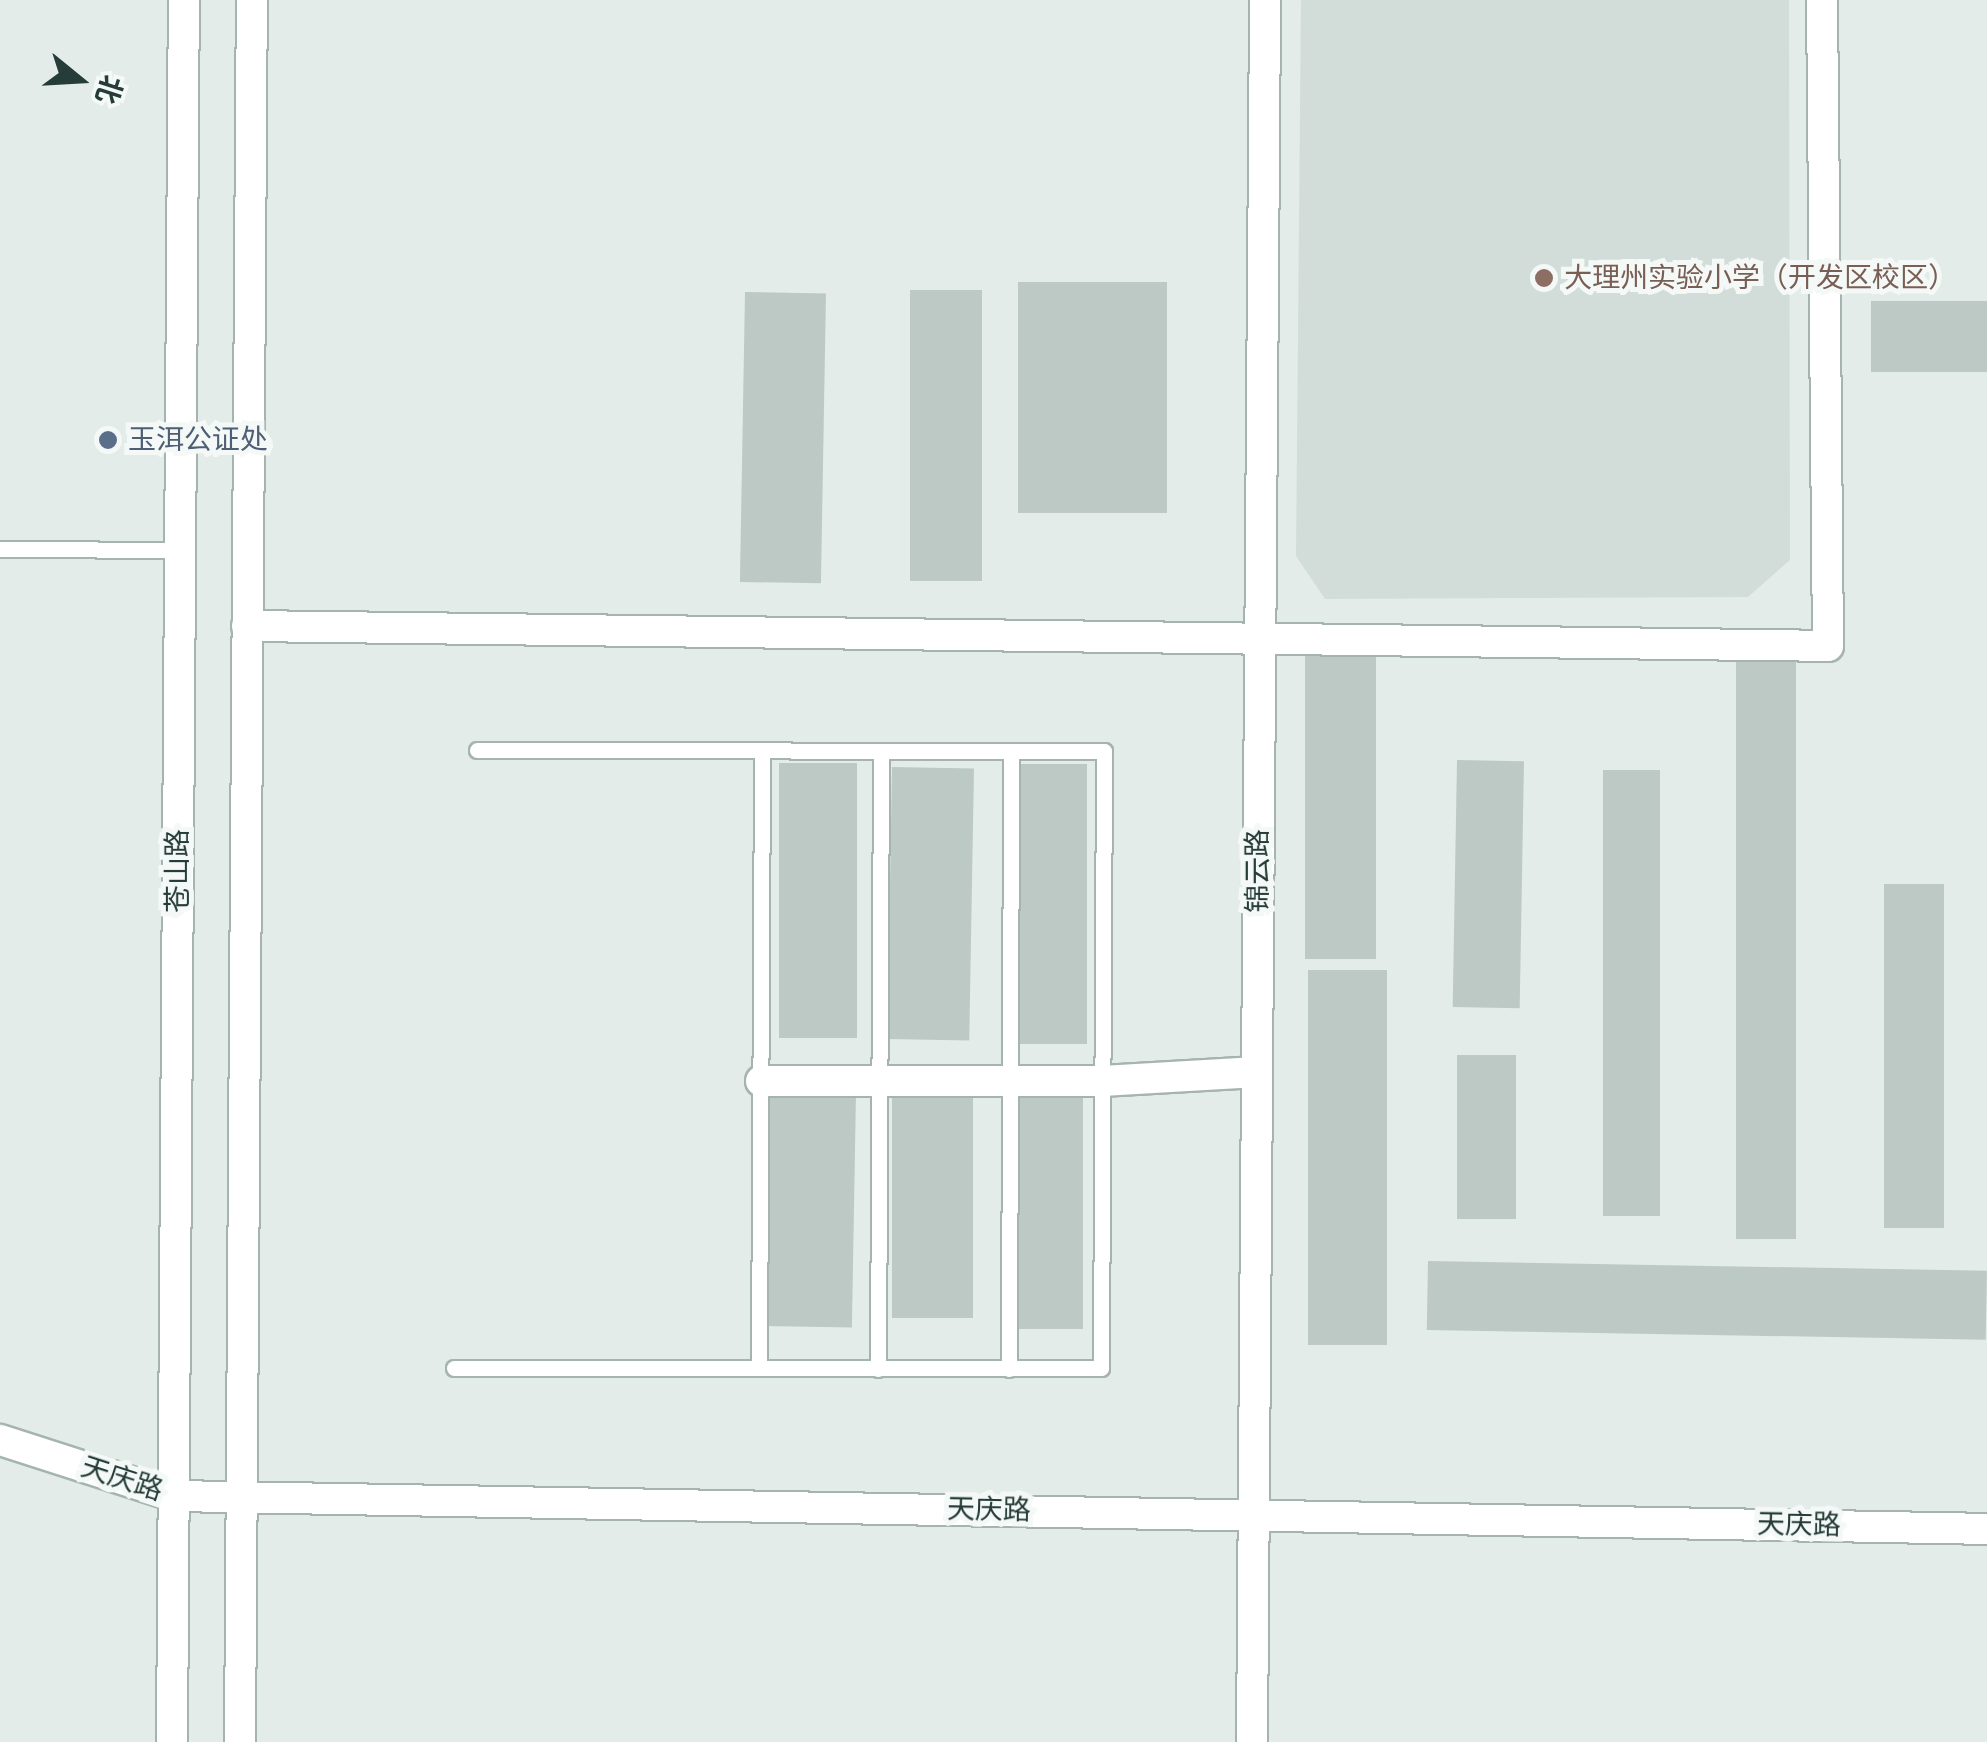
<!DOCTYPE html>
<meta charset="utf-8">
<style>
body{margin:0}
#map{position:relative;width:1987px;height:1742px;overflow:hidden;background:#e3ece9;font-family:Signika,"Noto Sans SC",sans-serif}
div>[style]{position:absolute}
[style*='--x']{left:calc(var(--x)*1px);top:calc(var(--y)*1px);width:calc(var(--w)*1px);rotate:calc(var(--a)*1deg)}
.built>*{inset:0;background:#d2dcd8}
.building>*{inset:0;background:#bcc9c5;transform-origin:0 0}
.roads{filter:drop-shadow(2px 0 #a6b4b0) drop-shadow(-2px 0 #a6b4b0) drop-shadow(0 2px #a6b4b0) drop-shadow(0 -2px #a6b4b0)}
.lane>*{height:15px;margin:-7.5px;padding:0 7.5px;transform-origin:7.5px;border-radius:7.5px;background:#fff}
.street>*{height:30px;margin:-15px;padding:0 15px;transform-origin:15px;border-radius:15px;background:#fff}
.secondary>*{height:30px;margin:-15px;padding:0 15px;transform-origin:15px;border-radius:15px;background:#fff}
.dots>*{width:28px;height:28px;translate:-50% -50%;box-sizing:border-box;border:5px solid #f4f9f7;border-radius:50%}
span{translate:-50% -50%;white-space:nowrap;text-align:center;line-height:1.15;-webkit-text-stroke:10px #f4f9f7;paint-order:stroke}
.education-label{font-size:28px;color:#785e54}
.left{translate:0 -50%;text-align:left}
.service-label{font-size:28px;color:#4e5e75}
.street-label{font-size:28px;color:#253c38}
.north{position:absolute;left:30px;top:30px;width:100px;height:100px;-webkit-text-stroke:8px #f4f9f7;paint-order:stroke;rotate:108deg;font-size:28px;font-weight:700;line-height:40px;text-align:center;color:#253c38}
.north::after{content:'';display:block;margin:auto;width:35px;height:45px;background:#253c38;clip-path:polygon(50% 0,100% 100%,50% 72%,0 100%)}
</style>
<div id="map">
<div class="built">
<div style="clip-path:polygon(1301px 0,1789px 0,1790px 560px,1748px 597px,1325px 599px,1296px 556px)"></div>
</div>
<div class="building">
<div style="left:1018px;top:282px;width:149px;height:231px"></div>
<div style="left:910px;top:290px;width:72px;height:291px"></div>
<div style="left:745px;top:292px;width:81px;height:290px;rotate:1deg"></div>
<div style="left:1987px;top:301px;width:71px;height:116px;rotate:90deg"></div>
<div style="left:1305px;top:648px;width:71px;height:311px"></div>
<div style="left:1736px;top:657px;width:60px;height:582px"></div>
<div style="left:1457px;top:760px;width:67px;height:247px;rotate:1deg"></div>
<div style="left:779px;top:763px;width:78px;height:275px"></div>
<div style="left:1017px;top:764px;width:70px;height:280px"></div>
<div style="left:892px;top:767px;width:82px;height:272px;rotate:1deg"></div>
<div style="left:1603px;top:770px;width:57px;height:446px"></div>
<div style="left:1884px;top:884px;width:60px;height:344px"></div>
<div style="left:1308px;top:970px;width:79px;height:375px"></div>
<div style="left:1457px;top:1055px;width:59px;height:164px"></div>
<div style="left:892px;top:1087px;width:81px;height:231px"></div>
<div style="left:1011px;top:1089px;width:72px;height:240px"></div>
<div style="left:769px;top:1092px;width:87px;height:234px;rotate:1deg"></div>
<div style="left:1428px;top:1261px;width:559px;height:69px;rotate:1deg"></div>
</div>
<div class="roads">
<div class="lane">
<div style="--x:0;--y:549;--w:180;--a:0.3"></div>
<div style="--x:454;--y:1368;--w:647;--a:0"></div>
<div style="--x:1101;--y:1368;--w:617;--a:-89.72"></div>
<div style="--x:1104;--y:751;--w:627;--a:-179.91"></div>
<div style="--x:759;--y:1368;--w:617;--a:-89.72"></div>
<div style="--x:878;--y:1369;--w:618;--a:-89.72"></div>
<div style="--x:1009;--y:1369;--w:618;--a:-89.81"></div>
</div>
<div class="street">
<div style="--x:247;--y:626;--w:1581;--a:0.72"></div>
<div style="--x:1828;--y:646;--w:646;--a:-90.53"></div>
<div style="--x:761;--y:1081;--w:341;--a:0"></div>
<div style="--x:1102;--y:1081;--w:155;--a:-3.3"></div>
</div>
<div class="secondary">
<div style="--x:0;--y:1440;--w:183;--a:17.8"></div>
<div style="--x:174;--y:1496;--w:1813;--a:1.04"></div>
<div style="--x:172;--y:1742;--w:1742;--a:-89.61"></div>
<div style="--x:240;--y:1742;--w:1742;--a:-89.61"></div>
<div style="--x:1252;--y:1742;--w:1742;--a:-89.57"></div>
</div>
</div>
<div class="dots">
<div style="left:1544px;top:278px;background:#8d6e63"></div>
<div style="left:108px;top:440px;background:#5c6f8a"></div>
</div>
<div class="education-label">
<span class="left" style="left:1564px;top:278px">大理州实验小学（开发区校区）</span>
</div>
<div class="service-label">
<span class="left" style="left:128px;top:440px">玉洱公证处</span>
</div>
<div class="street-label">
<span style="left:178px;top:871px;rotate:-90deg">苍山路</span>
<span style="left:1258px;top:871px;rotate:-90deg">锦云路</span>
<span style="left:122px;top:1479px;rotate:18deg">天庆路</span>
<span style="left:989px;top:1510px;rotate:1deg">天庆路</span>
<span style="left:1799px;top:1525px;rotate:1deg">天庆路</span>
</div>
<div class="north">北</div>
</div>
